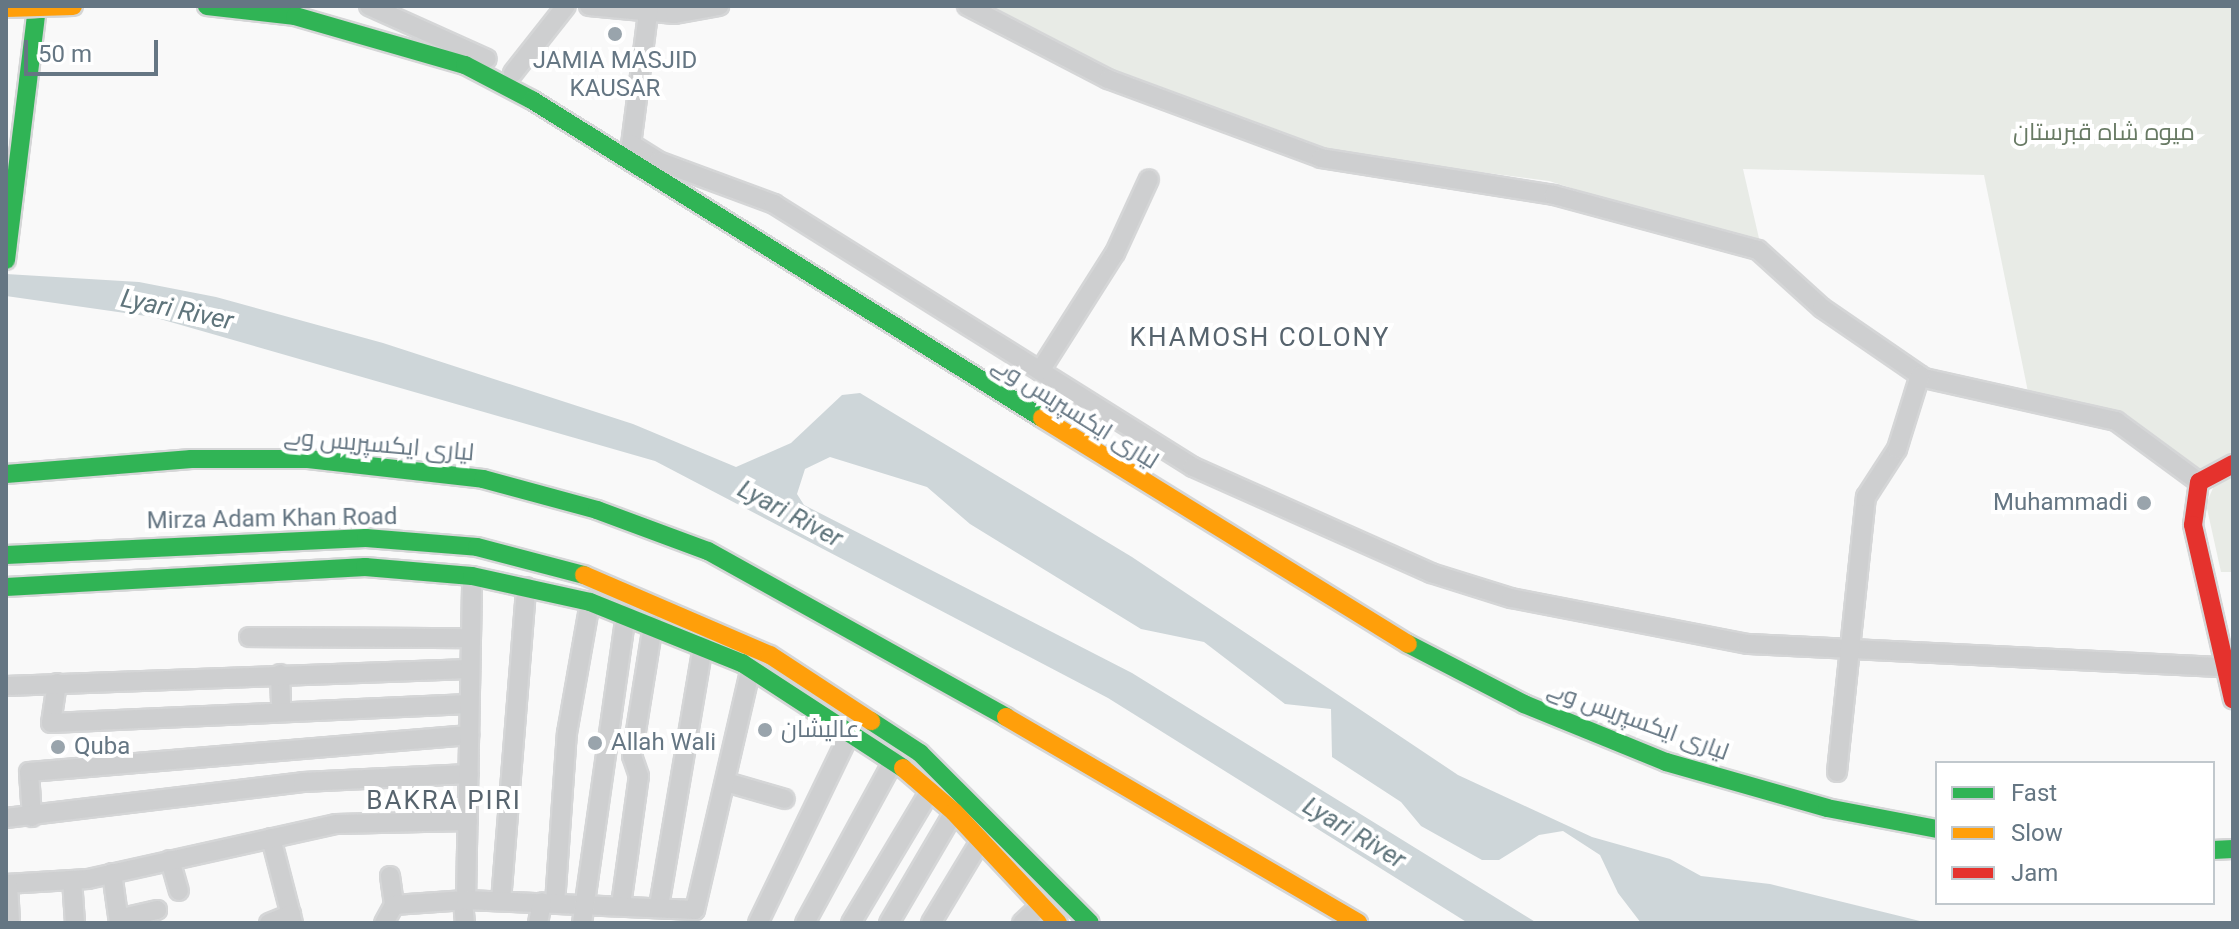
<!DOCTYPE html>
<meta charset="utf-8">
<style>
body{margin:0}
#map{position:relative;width:2239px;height:929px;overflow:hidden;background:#f9f9f9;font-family:Roboto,Cairo,sans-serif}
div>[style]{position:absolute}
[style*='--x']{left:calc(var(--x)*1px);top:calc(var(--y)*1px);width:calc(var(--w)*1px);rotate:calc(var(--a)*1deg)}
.green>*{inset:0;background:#e8ebe6}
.water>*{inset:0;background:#ced6d9}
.roads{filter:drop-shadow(2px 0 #d5d6d7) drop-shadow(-2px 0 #d5d6d7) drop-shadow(0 2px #d5d6d7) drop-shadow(0 -2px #d5d6d7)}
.street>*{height:18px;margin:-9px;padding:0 9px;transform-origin:9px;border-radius:9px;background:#cecfd0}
.fast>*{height:18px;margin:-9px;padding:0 9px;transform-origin:9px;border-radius:9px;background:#30b455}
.slow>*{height:18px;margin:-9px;padding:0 9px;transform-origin:9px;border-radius:9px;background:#ff9f0a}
.jam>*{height:18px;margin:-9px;padding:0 9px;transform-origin:9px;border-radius:9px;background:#e5322d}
.bridges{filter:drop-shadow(2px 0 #d5d6d6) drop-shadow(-2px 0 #d5d6d6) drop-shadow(0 2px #d5d6d6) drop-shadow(0 -2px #d5d6d6)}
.slow-bridge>*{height:18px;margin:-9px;padding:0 9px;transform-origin:9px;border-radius:9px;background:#ff9f0a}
.dots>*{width:22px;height:22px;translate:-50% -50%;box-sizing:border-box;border:4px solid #fff;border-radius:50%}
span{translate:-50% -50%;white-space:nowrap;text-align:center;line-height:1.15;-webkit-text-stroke:8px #fff;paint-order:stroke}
.poi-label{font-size:24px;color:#657683}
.right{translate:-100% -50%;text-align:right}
.left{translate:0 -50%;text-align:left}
.park-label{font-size:24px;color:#687a64}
.street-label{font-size:24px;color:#657683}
.water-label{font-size:26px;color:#60757c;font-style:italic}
.neighbourhood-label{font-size:26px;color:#57646e;letter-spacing:2px}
.frame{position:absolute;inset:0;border:8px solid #657683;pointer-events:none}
.legend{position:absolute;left:1935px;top:761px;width:280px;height:144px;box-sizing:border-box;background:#fff;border:2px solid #c1c8cd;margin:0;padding:10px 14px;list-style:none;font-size:24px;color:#657683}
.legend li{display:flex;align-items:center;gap:16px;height:40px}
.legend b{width:40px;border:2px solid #c1c8cd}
.scale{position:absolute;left:24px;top:40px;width:134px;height:36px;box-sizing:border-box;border:4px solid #657683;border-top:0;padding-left:10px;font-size:24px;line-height:28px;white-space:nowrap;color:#657683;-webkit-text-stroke:6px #fff;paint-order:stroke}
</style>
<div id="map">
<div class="green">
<div style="clip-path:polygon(977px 6px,2233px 6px,2233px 572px,2221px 572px,2206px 504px,2213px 488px,2123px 415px,2028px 392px,1984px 175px,1743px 169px,1761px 247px,1549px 181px,1334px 153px,1113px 72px)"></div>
</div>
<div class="water">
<div style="clip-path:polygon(6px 274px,139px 282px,216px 297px,383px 343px,633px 424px,736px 467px,791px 443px,842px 395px,860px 393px,1132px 557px,1458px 775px,1592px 837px,1670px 859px,1701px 876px,1770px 884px,1928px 923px,1641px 923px,1618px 893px,1600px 855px,1563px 831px,1539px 835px,1499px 860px,1482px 860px,1421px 826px,1401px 802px,1332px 757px,1331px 709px,1285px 704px,1204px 642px,1141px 629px,970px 524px,927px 487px,830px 457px,805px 469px,797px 494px,804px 505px,1132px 673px,1537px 923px,1468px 923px,1108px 698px,655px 461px,153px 317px,6px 296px)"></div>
</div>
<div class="roads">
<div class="street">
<div style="--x:369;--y:6;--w:129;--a:24.2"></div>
<div style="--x:589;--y:6;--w:86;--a:5.3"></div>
<div style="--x:675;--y:14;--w:45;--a:-10.3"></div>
<div style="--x:649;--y:6;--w:139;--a:97.4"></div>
<div style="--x:631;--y:144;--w:32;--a:32"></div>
<div style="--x:658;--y:161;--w:124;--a:20.3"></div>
<div style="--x:774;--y:204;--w:495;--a:32.1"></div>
<div style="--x:1193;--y:467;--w:261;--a:24"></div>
<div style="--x:1431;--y:573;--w:84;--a:17.4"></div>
<div style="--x:1511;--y:598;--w:241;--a:11"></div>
<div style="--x:1748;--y:644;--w:478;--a:2.8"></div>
<div style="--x:967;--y:6;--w:159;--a:27.4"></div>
<div style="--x:1108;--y:79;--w:227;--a:20.3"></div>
<div style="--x:1321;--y:158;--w:236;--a:9"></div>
<div style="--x:1554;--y:195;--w:211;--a:15.1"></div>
<div style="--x:1758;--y:250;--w:86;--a:42.2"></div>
<div style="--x:1822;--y:308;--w:124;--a:34.5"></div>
<div style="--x:1924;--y:378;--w:197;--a:12.6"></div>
<div style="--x:2116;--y:421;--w:103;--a:36.3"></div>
<div style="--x:513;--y:73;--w:85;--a:-51.7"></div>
<div style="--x:1040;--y:371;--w:140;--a:-57.6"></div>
<div style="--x:1115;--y:253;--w:81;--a:-65.3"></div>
<div style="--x:249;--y:637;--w:221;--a:0.3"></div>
<div style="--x:280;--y:674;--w:38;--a:88"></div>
<div style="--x:57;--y:683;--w:40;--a:98.5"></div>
<div style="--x:51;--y:723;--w:418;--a:-2.6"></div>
<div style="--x:6;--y:686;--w:464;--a:-2.1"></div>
<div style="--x:1837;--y:772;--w:277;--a:-84"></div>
<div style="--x:1866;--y:497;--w:57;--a:-57.1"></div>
<div style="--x:1897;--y:449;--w:77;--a:-72.7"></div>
<div style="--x:726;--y:782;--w:61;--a:16.1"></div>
<div style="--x:32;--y:817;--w:45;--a:-93.8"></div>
<div style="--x:29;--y:772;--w:442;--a:-4.8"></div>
<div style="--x:6;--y:818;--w:299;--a:-6.9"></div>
<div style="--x:303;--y:782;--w:166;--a:-2.8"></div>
<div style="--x:271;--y:838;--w:88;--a:75.5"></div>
<div style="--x:170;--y:860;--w:32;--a:74"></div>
<div style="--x:112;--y:873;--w:50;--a:82"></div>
<div style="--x:390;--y:876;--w:29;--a:82"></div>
<div style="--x:72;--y:880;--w:43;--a:86"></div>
<div style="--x:6;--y:884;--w:82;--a:-3.5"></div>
<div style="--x:88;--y:879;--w:254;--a:-12.5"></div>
<div style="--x:336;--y:824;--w:132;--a:-1.3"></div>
<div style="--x:8;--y:884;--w:39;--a:87"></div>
<div style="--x:466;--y:900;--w:324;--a:-88.9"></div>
<div style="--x:463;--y:901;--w:22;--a:85"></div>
<div style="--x:501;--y:901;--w:315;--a:-85.4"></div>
<div style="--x:555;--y:903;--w:170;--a:-86"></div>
<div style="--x:567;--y:733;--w:133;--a:-80"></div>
<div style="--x:621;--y:905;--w:130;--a:-82.1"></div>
<div style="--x:639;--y:776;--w:21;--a:-109"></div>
<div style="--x:632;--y:756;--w:133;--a:-80.9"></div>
<div style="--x:659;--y:906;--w:264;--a:-80.4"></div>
<div style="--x:122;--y:918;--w:36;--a:-13"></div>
<div style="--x:269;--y:923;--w:24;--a:-22"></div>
<div style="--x:384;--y:923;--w:21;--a:-61"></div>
<div style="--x:394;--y:905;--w:72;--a:-4"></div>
<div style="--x:466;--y:900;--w:229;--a:2.5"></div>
<div style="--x:695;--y:910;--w:248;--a:-77"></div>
<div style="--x:538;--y:923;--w:21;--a:-79"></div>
<div style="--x:582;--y:923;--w:312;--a:-81.9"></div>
<div style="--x:758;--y:923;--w:213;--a:-64.2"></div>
<div style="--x:805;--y:923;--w:186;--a:-61.4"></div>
<div style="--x:851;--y:923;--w:154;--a:-59.1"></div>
<div style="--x:889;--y:923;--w:129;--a:-59.6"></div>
<div style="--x:931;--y:923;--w:97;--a:-58.9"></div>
<div style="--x:1022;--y:923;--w:25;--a:-43"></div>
</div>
<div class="fast">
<div style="--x:207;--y:6;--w:89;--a:6.5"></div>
<div style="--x:295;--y:16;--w:177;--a:16.1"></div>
<div style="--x:465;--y:65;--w:76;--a:27.6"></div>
<div style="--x:532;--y:100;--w:601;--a:31.94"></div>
<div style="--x:6;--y:260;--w:256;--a:-83"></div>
<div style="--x:6;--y:474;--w:186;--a:-4.6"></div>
<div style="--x:191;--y:459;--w:117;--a:0"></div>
<div style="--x:308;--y:459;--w:176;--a:6.5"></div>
<div style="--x:483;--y:479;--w:118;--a:15.2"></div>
<div style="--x:597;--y:510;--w:118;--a:20.3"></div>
<div style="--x:708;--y:551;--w:341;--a:29.1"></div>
<div style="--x:6;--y:555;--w:360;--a:-2.7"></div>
<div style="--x:366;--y:538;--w:111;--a:4.6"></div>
<div style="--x:477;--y:547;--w:111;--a:14.7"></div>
<div style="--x:6;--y:587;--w:360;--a:-3.2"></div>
<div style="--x:365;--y:567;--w:107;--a:4.8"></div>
<div style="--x:472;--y:576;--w:121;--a:12.4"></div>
<div style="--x:590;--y:602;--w:164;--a:21.9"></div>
<div style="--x:742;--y:663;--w:192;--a:33.1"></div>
<div style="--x:1408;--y:644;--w:131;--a:27.3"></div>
<div style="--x:1524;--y:704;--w:153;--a:22.2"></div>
<div style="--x:1666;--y:762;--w:167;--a:15.9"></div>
<div style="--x:1827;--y:808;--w:112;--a:10.8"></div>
<div style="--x:871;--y:721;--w:59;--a:33.1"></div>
<div style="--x:920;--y:753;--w:240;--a:45"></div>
<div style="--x:2213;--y:850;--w:20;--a:-3"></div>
</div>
<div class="slow">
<div style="--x:1042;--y:418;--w:430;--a:31.7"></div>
<div style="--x:584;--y:575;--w:202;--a:23.3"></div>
<div style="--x:770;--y:655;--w:121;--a:33.2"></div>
<div style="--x:1006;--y:717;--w:408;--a:30.3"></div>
<div style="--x:903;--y:768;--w:67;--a:40.8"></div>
<div style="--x:954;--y:812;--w:152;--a:46.9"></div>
</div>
<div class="jam">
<div style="--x:2233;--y:464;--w:38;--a:152"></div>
<div style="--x:2199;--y:482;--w:43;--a:97.9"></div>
<div style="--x:2193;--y:525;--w:179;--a:77.1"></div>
</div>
</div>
<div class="bridges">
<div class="slow-bridge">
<div style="--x:6;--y:8;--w:67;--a:-1.7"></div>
</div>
</div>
<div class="dots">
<div style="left:615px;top:34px;background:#99a4ac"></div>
<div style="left:2144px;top:503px;background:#99a4ac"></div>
<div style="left:765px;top:730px;background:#99a4ac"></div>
<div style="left:595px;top:743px;background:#99a4ac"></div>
<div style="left:58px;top:747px;background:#99a4ac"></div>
</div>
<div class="poi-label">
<span style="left:615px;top:75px">JAMIA MASJID<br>KAUSAR</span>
<span class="right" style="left:2128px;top:503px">Muhammadi</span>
<span class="left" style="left:781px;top:730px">عالیشان</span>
<span class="left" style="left:611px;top:743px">Allah Wali</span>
<span class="left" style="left:74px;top:747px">Quba</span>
</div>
<div class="park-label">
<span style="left:2104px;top:133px">میوہ شاہ قبرستان</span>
</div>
<div class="street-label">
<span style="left:1075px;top:413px;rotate:32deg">لیاری ایکسپریس وے</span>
<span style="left:379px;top:445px;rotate:5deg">لیاری ایکسپریس وے</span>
<span style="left:272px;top:519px;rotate:-1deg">Mirza Adam Khan Road</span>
<span style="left:1638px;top:721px;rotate:20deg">لیاری ایکسپریس وے</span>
</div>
<div class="water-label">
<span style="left:177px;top:310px;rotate:12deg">Lyari River</span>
<span style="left:790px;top:514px;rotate:28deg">Lyari River</span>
<span style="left:1354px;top:833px;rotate:31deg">Lyari River</span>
</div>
<div class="neighbourhood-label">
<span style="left:1260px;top:338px">KHAMOSH COLONY</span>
<span style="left:444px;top:801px">BAKRA PIRI</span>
</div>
<div class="frame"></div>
<ul class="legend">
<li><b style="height:10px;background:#30b455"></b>Fast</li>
<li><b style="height:10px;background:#ff9f0a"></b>Slow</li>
<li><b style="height:10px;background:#e5322d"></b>Jam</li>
</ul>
<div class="scale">50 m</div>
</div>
